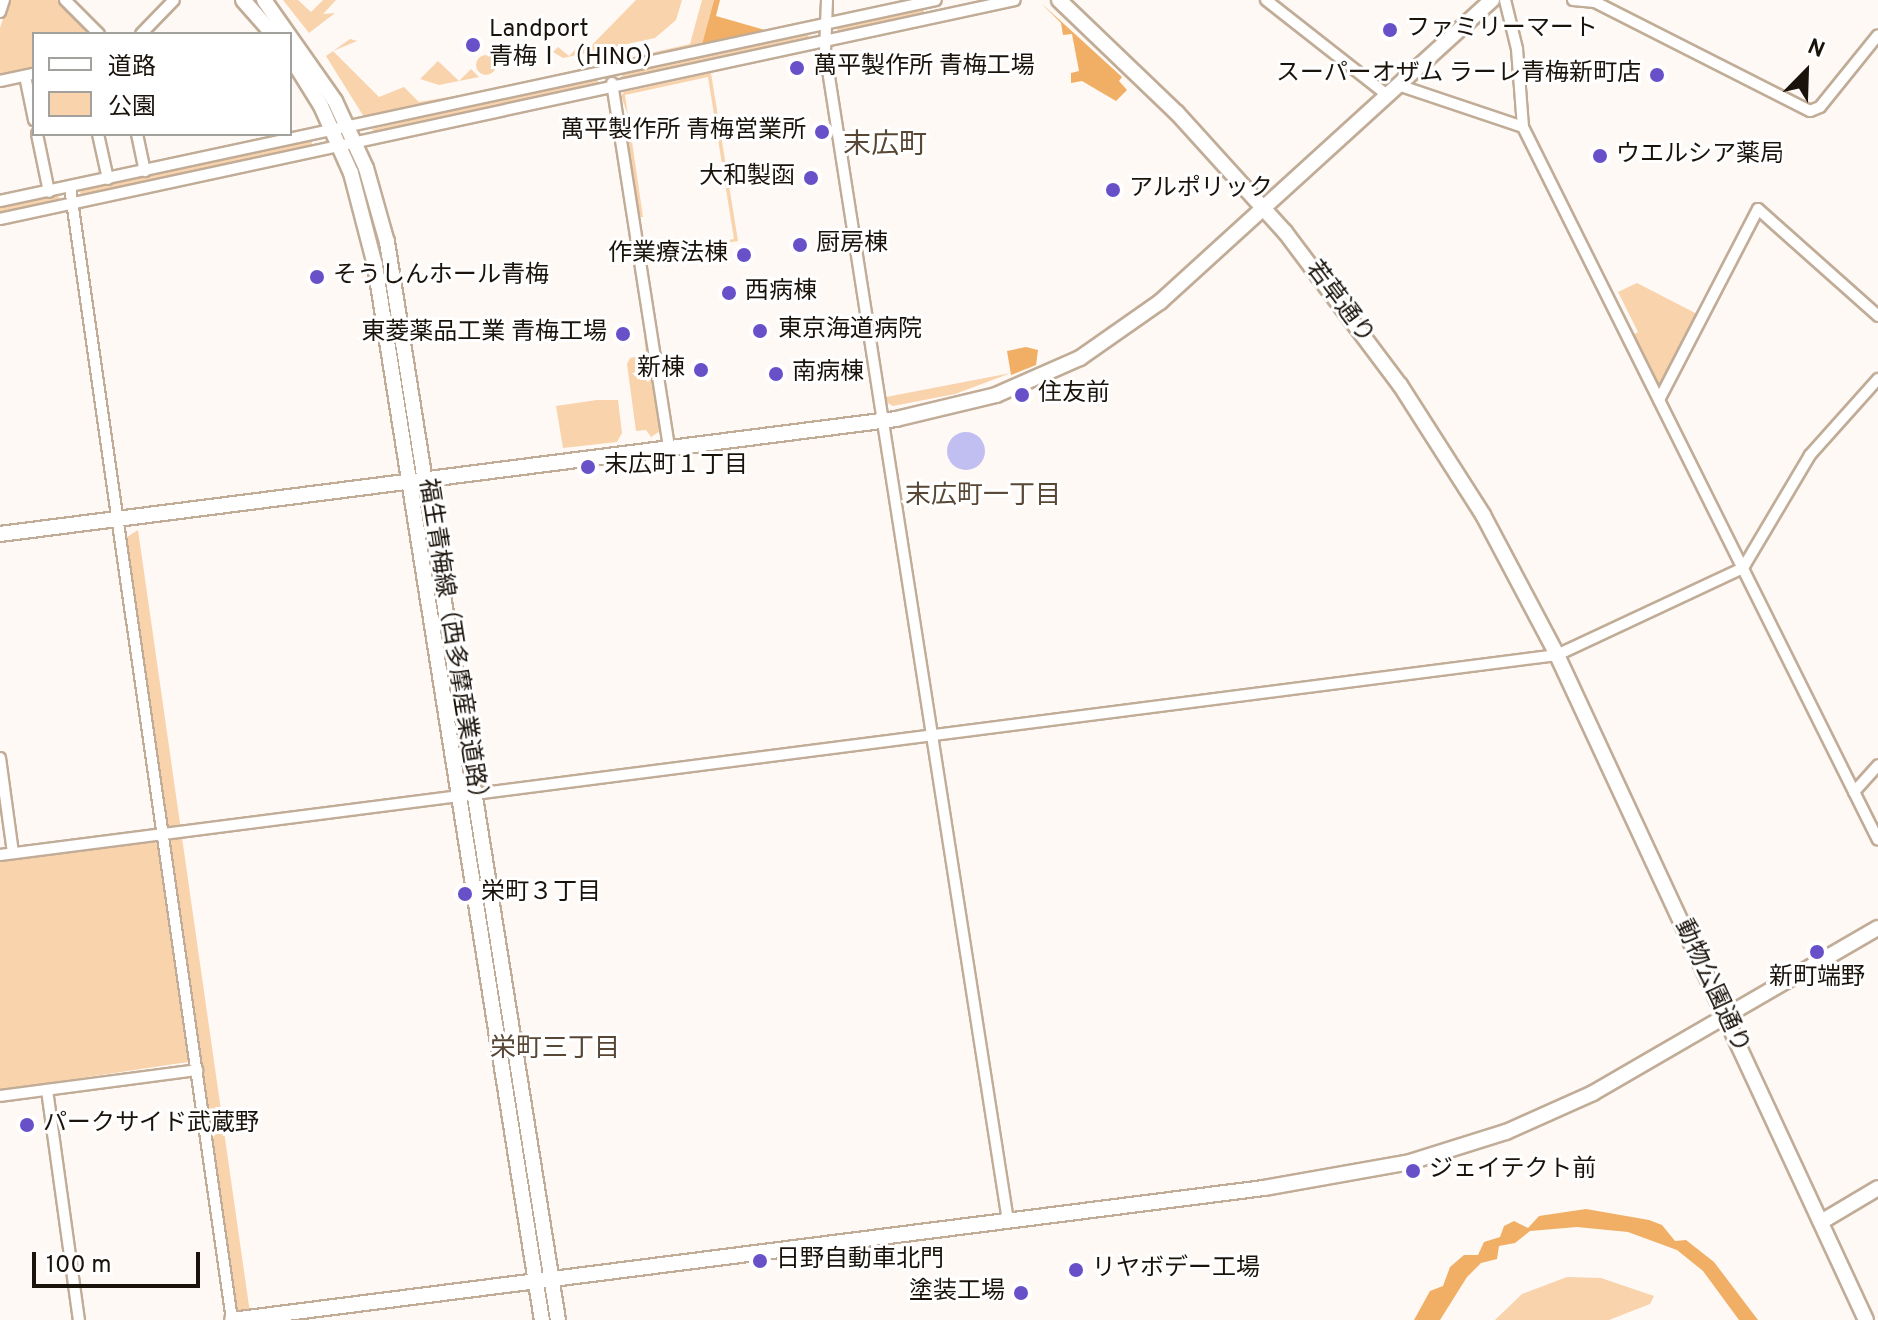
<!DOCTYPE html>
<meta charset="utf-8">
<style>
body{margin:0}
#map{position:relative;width:1878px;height:1320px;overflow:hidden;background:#fef9f5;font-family:Overpass,"Noto Sans JP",sans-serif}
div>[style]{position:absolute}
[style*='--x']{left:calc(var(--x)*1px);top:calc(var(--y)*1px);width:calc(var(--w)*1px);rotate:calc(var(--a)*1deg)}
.green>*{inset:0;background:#f8d3ac}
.round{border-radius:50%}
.forest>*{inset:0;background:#f1ae65}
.water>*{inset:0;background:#c1bef1}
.roads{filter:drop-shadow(2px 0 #c1ac97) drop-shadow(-2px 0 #c1ac97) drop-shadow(0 2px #c1ac97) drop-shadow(0 -2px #c1ac97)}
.street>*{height:10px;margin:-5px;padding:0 5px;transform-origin:5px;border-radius:5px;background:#fff}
.secondary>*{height:14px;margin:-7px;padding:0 7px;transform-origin:7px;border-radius:7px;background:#fff}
.dots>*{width:22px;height:22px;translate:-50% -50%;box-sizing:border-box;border:4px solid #fff;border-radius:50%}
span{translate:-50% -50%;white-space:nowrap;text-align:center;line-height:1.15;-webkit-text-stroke:6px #fff;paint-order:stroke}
.poi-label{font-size:24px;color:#1a130b}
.left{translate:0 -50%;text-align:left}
.right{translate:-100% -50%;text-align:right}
.street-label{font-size:24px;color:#1a130b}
.neighbourhood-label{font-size:26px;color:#594735}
.quarter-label{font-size:28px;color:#594735}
.legend{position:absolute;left:32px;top:32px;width:260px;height:104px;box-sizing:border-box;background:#fff;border:2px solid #a3a19d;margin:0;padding:10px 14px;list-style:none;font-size:24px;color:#1a130b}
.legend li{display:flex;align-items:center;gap:16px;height:40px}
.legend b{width:40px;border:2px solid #a3a19d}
.north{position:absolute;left:1766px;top:32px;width:80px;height:80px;-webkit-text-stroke:6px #fff;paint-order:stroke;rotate:23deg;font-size:22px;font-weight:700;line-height:32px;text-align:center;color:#1a130b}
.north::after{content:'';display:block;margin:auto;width:28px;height:36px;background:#1a130b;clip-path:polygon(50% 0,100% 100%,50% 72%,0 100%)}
.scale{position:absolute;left:32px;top:1252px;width:168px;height:36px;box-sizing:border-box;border:4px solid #1a130b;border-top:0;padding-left:10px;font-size:24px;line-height:28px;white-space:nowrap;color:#1a130b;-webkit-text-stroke:6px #fff;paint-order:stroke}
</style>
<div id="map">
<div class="green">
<div style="clip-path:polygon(9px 0,57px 0,91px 34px,34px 34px,34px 68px,0 76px,0 28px)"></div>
<div style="clip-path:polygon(283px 0,298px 0,311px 12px,323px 0,336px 0,323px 14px,335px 13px,309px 33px)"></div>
<div style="clip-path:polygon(636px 0,682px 0,676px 20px,655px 38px,563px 58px,553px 52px,558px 47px,569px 56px,581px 44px,588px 49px)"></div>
<div style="clip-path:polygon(702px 0,714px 0,702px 44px,480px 92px,690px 44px)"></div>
<div style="clip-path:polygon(924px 8px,924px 16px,837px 32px,838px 26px)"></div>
<div style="clip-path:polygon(807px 32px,810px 40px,621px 78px,624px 71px)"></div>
<div style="clip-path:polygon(350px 39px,357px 41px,333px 51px,379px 97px,404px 87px,419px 102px,478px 92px,364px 117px,326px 56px)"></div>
<div class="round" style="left:476px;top:55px;width:20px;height:20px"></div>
<div style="clip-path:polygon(438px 61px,459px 81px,471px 69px,479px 77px,439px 85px,420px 79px)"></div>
<div style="clip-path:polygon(711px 73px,738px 241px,646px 256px,644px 240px,650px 253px,734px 239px,708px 77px,625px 95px,628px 115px,621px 96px,624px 92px)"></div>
<div style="clip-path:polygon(597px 77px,599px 86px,375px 134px,372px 129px)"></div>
<div style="clip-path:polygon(627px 135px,631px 135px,643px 217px,640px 217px)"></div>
<div style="clip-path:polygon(311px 139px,313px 148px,84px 198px,80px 193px,82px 188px)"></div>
<div style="clip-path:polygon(57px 193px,61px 202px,0 215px,0 204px)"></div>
<div style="clip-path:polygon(1637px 283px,1699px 315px,1663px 384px,1658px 384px,1633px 335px,1638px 332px,1618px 292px)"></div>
<div style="clip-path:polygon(643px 324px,660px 431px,651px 437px,646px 430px,636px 431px,627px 364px,630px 358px,646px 355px)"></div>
<div style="clip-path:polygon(1011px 373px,955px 394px,893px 406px,886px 402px,886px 397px)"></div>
<div style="clip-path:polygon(597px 400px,618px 400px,622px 433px,617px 442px,563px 448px,556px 406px)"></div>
<div style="clip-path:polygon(138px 530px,251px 1320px,237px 1320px,127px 537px)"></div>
<div style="clip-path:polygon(473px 820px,503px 1017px,470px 821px)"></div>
<div style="clip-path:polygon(151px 840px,158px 844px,188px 1062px,0 1090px,0 860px)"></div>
<div style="clip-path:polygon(504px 1026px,528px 1165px,537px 1252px,503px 1028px)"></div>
<div style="clip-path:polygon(1567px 1277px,1601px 1278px,1654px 1296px,1650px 1304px,1609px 1320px,1495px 1320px,1522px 1294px)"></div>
</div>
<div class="forest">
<div style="clip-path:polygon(714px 0,720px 0,716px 16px,765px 30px,702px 44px)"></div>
<div style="clip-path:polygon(1041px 3px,1122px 77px,1119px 81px,1127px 90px,1116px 101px,1082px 81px,1071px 83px,1071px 73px,1079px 71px,1072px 34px,1063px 35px,1061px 23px)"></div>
<div style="clip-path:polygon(1026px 347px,1038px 350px,1036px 365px,1011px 375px,1007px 351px)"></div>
<div style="clip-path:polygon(1586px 1209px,1649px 1220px,1662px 1225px,1675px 1241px,1686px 1240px,1714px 1262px,1758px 1320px,1739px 1320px,1703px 1271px,1677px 1250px,1628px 1232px,1577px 1227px,1530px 1231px,1515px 1243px,1499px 1246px,1497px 1259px,1481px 1263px,1467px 1277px,1440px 1320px,1414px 1320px,1430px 1291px,1443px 1286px,1450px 1267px,1464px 1255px,1478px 1255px,1484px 1242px,1500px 1237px,1504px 1226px,1514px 1221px,1528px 1228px,1539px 1216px)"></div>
</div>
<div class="water">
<div class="round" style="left:947px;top:432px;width:38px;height:38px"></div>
</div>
<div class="roads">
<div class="street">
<div style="--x:65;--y:0;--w:48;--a:45"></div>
<div style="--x:827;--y:0;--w:51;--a:92.2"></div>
<div style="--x:825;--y:51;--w:1184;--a:81.11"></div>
<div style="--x:1266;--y:0;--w:154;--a:38.1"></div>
<div style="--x:1505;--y:0;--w:50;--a:76.2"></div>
<div style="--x:1517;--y:49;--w:78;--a:85.6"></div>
<div style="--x:1573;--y:0;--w:22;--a:5"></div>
<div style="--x:1595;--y:2;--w:241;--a:26.9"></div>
<div style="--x:1810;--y:111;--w:11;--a:-22"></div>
<div style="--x:1820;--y:107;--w:92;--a:-51.1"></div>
<div style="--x:0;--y:12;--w:13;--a:-72"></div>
<div style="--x:141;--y:34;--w:47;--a:-45.9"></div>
<div style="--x:25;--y:76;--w:45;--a:78.4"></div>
<div style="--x:0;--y:81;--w:35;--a:-12"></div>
<div style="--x:612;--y:83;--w:369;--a:81.1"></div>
<div style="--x:1398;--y:85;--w:132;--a:18.6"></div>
<div style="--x:1523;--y:127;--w:796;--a:63.53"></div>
<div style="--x:37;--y:134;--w:59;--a:78.3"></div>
<div style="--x:98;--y:134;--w:46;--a:77.5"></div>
<div style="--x:137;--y:134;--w:38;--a:78"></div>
<div style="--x:70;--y:187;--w:1145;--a:81.86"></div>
<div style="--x:0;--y:201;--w:957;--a:-12.12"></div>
<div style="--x:0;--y:219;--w:1038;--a:-12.18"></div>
<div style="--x:1659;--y:400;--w:215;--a:-62.6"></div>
<div style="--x:1758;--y:209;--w:161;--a:41.7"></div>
<div style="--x:0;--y:758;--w:96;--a:82.2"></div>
<div style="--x:1854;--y:792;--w:36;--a:-48"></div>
<div style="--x:0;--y:855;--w:1570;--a:-7.32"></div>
<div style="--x:1557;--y:655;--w:205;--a:-25.1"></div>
<div style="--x:1743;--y:568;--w:131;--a:-59.3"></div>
<div style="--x:1810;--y:455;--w:102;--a:-48.2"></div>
<div style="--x:47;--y:1090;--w:232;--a:82.1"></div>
<div style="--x:0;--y:1096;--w:199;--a:-7.5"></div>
</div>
<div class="secondary">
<div style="--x:243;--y:0;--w:45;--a:48.6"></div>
<div style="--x:264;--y:0;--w:123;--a:54.9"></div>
<div style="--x:335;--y:101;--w:74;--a:65.2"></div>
<div style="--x:366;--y:168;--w:77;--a:74.2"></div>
<div style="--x:387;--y:242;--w:1091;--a:80.99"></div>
<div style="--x:1059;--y:0;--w:163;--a:43.8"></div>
<div style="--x:1177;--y:113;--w:161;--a:47.8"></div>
<div style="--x:1285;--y:232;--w:191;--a:53.1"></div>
<div style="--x:1400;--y:385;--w:154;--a:57.4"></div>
<div style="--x:1483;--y:515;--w:158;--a:62.1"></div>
<div style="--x:1557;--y:655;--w:733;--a:65.08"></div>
<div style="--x:290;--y:56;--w:59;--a:58.2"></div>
<div style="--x:321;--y:106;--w:73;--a:65.9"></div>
<div style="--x:351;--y:173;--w:95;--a:75.4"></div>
<div style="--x:375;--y:265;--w:1068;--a:81.01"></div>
<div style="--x:0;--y:534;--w:903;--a:-7.31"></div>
<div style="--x:896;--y:419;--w:103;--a:-13.5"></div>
<div style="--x:996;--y:395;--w:92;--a:-23.8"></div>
<div style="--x:1080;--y:358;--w:98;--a:-35"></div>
<div style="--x:1160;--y:302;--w:449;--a:-42.3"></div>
<div style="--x:1821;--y:1222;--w:66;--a:-30.8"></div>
<div style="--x:232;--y:1320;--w:1040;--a:-7.29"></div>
<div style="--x:1264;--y:1188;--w:148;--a:-10.1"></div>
<div style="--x:1410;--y:1162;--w:101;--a:-17.4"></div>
<div style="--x:1506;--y:1132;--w:95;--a:-24.1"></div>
<div style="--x:1593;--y:1093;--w:329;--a:-30.1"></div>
</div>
</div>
<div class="dots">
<div style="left:1390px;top:30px;background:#6850c9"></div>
<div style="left:473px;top:45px;background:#6850c9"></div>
<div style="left:797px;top:68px;background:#6850c9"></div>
<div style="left:1657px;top:75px;background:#6850c9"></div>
<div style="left:822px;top:132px;background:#6850c9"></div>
<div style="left:1600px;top:156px;background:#6850c9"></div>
<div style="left:811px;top:178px;background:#6850c9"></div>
<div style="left:1113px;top:190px;background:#6850c9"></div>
<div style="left:800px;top:245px;background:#6850c9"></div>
<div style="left:744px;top:255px;background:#6850c9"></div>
<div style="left:317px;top:277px;background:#6850c9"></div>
<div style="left:729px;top:293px;background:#6850c9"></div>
<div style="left:760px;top:331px;background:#6850c9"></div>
<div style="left:623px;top:334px;background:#6850c9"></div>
<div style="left:701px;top:370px;background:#6850c9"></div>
<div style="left:776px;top:374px;background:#6850c9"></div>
<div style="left:1022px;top:395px;background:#6850c9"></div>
<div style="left:588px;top:467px;background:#6850c9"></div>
<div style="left:465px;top:894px;background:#6850c9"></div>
<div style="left:1817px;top:952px;background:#6850c9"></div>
<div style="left:27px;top:1125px;background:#6850c9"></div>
<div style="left:1413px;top:1171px;background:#6850c9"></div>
<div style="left:760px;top:1261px;background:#6850c9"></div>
<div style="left:1076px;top:1270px;background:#6850c9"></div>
<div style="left:1021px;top:1293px;background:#6850c9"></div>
</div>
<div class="poi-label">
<span class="left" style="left:1406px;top:30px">ファミリーマート</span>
<span class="left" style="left:489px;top:45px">Landport<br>青梅Ⅰ（HINO）</span>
<span class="left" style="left:813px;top:68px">萬平製作所 青梅工場</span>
<span class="right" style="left:1641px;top:75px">スーパーオザム ラーレ青梅新町店</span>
<span class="right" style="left:806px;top:132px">萬平製作所 青梅営業所</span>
<span class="left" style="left:1616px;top:156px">ウエルシア薬局</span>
<span class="right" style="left:795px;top:178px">大和製函</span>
<span class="left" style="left:1129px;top:190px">アルポリック</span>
<span class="left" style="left:816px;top:245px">厨房棟</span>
<span class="right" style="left:728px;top:255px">作業療法棟</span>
<span class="left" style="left:333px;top:277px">そうしんホール青梅</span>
<span class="left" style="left:745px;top:293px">西病棟</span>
<span class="left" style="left:778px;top:331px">東京海道病院</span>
<span class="right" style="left:607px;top:334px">東菱薬品工業 青梅工場</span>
<span class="right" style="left:685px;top:370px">新棟</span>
<span class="left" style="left:792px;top:374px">南病棟</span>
<span class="left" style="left:1038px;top:395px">住友前</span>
<span class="left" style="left:604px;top:467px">末広町１丁目</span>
<span class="left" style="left:481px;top:894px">栄町３丁目</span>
<span style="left:1817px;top:979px">新町端野</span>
<span class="left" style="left:43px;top:1125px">パークサイド武蔵野</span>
<span class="left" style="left:1429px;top:1171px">ジェイテクト前</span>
<span class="left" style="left:776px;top:1261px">日野自動車北門</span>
<span class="left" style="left:1092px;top:1270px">リヤボデー工場</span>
<span class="right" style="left:1005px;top:1293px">塗装工場</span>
</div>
<div class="street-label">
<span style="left:1339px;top:303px;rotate:53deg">若草通り</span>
<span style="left:452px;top:645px;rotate:81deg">福生青梅線（西多摩産業道路）</span>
<span style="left:1711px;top:987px;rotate:65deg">動物公園通り</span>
</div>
<div class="neighbourhood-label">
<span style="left:983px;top:497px">末広町一丁目</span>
<span style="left:555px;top:1050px">栄町三丁目</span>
</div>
<div class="quarter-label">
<span style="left:885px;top:146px">末広町</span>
</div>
<ul class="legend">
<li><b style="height:10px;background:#fff"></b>道路</li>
<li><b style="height:22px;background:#f8d3ac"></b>公園</li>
</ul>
<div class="north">N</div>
<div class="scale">100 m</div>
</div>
